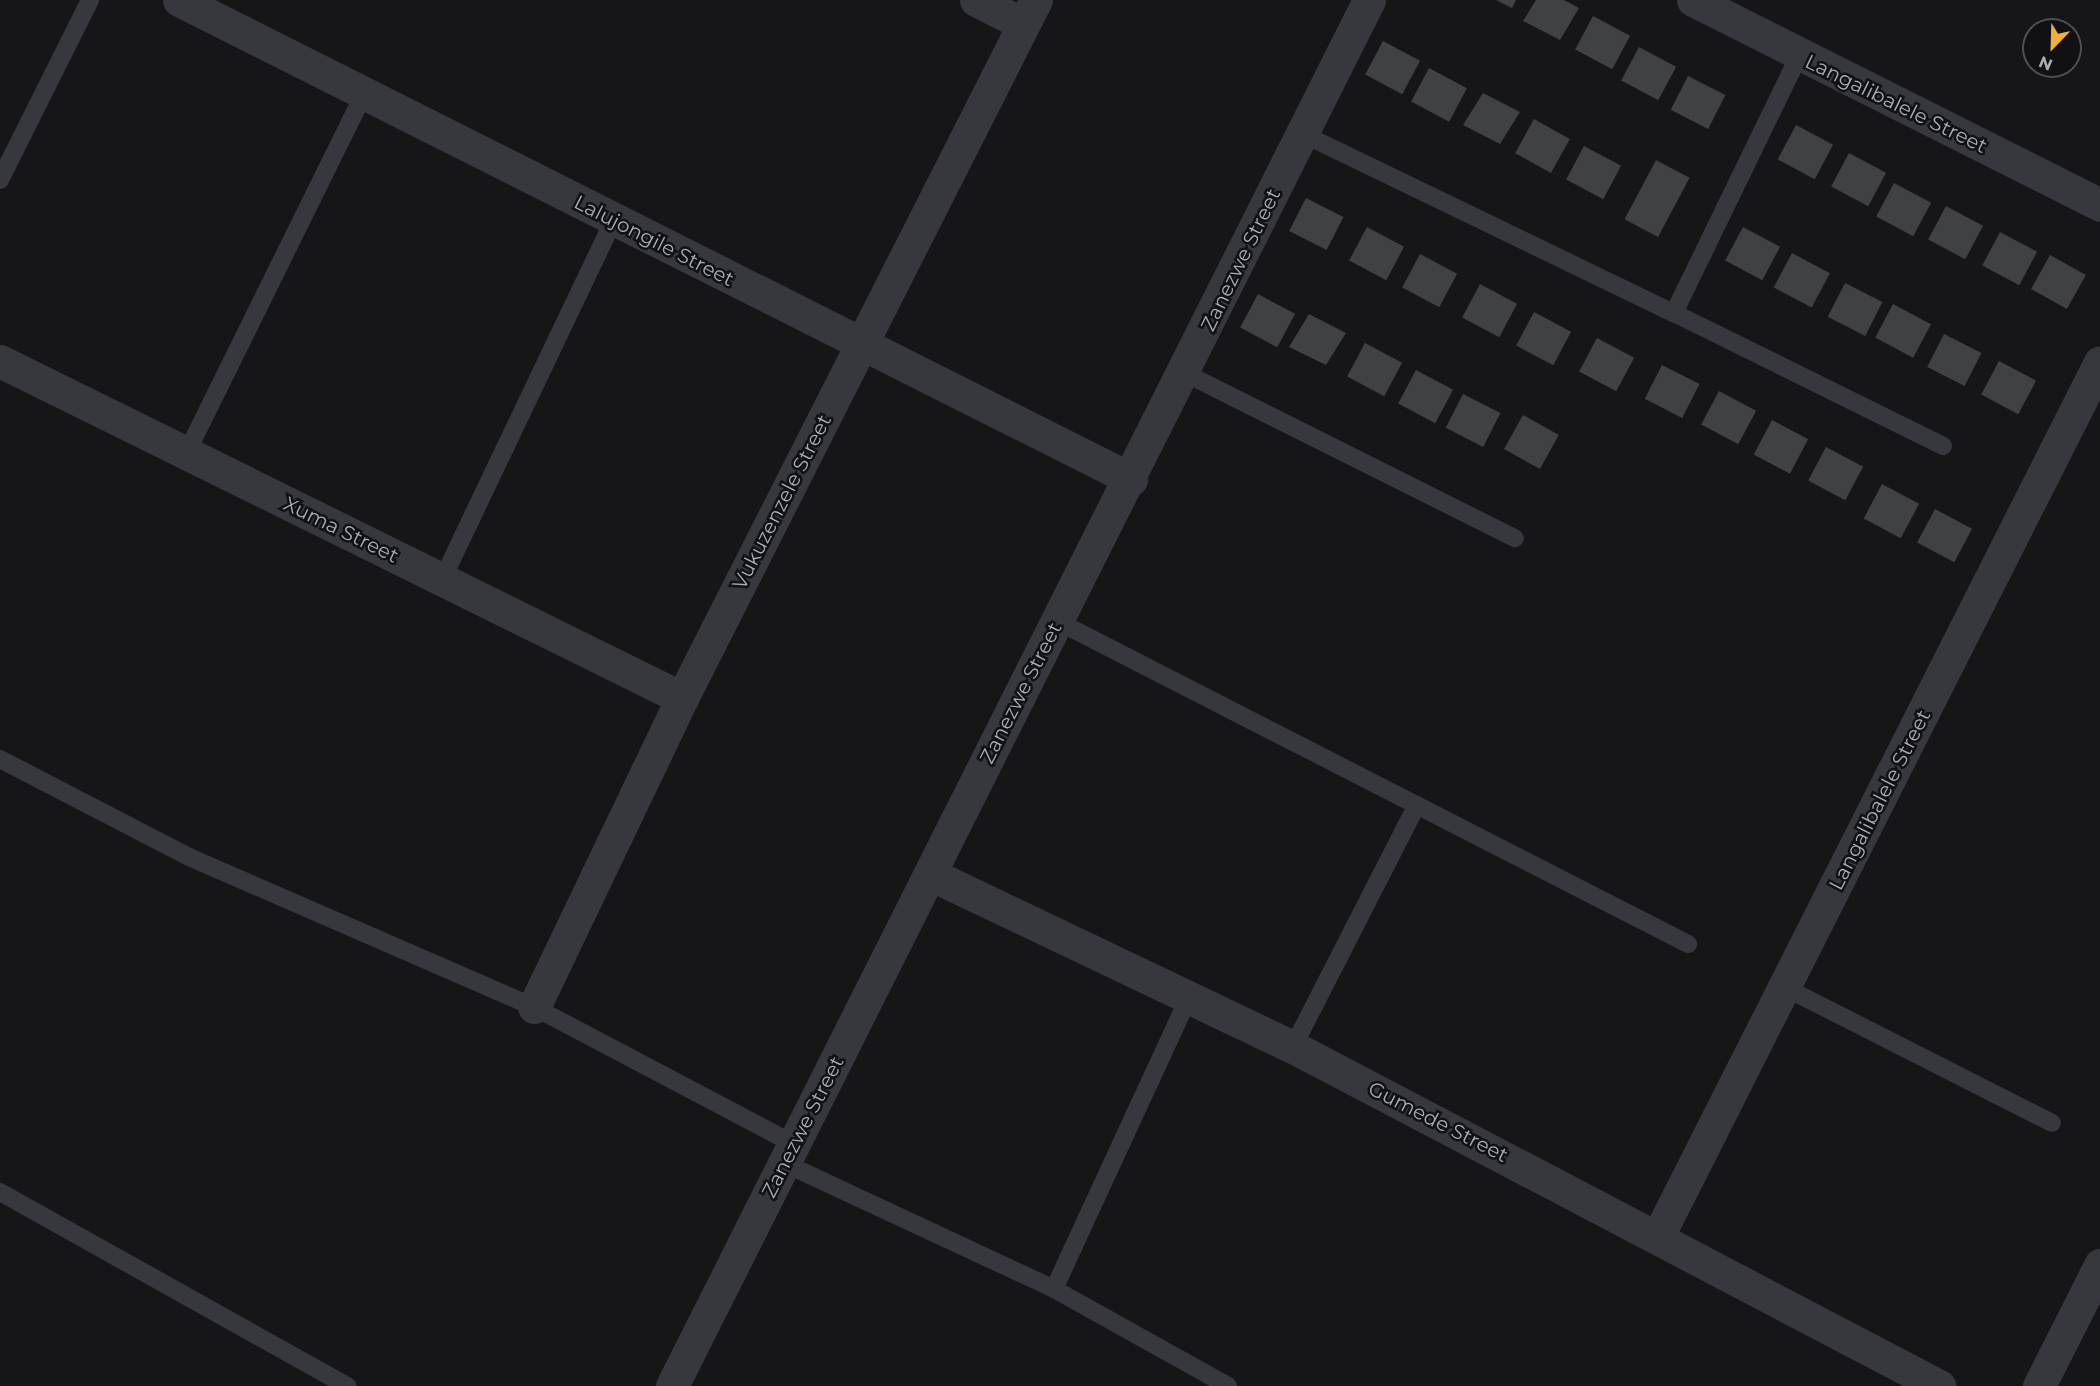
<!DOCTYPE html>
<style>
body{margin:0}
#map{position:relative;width:2100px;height:1386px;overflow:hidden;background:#161618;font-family:Montserrat,sans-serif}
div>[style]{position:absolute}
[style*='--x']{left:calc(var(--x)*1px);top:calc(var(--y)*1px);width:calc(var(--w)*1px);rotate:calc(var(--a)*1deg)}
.building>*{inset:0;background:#404145;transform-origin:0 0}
.service>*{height:18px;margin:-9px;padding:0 9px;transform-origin:9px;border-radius:9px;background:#37383d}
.minor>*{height:33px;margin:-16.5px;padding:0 16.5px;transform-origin:16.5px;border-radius:16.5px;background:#37383d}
span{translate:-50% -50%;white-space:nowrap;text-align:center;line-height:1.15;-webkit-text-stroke:5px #111113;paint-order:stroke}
.street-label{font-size:20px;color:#a8adb8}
.north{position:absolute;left:2022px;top:18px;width:60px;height:60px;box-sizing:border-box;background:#111113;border:2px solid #4d4f55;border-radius:50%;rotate:203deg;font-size:16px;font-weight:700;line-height:24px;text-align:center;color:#a8adb8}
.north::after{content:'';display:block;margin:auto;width:21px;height:27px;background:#f2b134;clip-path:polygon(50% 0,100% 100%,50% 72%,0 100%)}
</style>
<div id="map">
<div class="building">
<div style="clip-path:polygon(1496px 0,1516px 0,1512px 8px)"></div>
<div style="clip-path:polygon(1536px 0,1564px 0,1579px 8px,1560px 40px,1523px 21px)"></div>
<div style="left:1593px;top:16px;width:42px;height:38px;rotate:28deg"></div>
<div style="left:1383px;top:41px;width:42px;height:38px;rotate:28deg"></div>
<div style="left:1639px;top:47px;width:42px;height:38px;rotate:28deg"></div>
<div style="left:1429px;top:68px;width:43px;height:38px;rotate:28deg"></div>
<div style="left:1688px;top:76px;width:42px;height:38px;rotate:27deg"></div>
<div style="clip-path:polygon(1483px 93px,1520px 112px,1500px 144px,1463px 125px)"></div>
<div style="left:1534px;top:119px;width:41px;height:39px;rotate:29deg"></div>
<div style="left:1796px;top:125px;width:42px;height:39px;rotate:28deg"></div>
<div style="left:1584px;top:146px;width:42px;height:38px;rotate:28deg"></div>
<div style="left:1849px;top:153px;width:42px;height:38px;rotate:28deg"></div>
<div style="left:1656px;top:160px;width:38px;height:67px;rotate:28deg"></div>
<div style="left:1894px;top:183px;width:42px;height:38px;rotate:28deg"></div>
<div style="left:1306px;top:198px;width:42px;height:37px;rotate:27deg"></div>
<div style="left:1946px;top:206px;width:42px;height:38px;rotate:28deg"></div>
<div style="left:1367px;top:227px;width:42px;height:38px;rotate:28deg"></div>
<div style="left:1743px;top:227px;width:42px;height:38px;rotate:28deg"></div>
<div style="left:2000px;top:232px;width:42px;height:38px;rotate:28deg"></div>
<div style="left:1792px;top:253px;width:43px;height:39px;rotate:28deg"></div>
<div style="left:1420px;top:254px;width:42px;height:38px;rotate:28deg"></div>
<div style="left:2050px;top:255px;width:41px;height:39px;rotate:29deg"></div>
<div style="left:1845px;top:283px;width:42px;height:38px;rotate:27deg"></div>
<div style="left:1480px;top:284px;width:42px;height:38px;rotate:28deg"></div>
<div style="left:1258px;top:294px;width:42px;height:38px;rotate:28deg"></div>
<div style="left:1893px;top:304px;width:43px;height:38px;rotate:28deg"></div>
<div style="left:1534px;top:312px;width:42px;height:38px;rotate:28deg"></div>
<div style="clip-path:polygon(1309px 314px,1346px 333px,1326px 365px,1289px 347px)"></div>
<div style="left:1944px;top:334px;width:42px;height:37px;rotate:27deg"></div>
<div style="left:1597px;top:338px;width:42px;height:38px;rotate:28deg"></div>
<div style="left:1365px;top:343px;width:42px;height:38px;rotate:28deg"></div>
<div style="left:1999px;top:361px;width:42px;height:38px;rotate:28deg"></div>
<div style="left:1662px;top:365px;width:42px;height:38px;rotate:27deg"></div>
<div style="left:1416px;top:370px;width:42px;height:38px;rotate:28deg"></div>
<div style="left:1719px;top:391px;width:42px;height:38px;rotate:28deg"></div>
<div style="left:1463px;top:394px;width:42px;height:38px;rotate:27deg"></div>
<div style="left:1523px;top:415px;width:41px;height:39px;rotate:29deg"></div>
<div style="left:1772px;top:420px;width:41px;height:39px;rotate:28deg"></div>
<div style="left:1826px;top:447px;width:42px;height:38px;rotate:28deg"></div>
<div style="left:1882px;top:484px;width:42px;height:39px;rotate:28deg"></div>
<div style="left:1935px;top:509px;width:42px;height:38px;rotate:28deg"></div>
</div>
<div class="service">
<div style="--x:1303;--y:134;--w:412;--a:25.8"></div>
<div style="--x:1674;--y:313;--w:286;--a:-64.1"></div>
<div style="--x:0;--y:180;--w:201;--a:-63.4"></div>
<div style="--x:1674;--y:313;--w:300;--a:26.3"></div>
<div style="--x:1185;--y:373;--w:369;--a:26.6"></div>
<div style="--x:186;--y:454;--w:402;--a:-63.7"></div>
<div style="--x:442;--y:580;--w:398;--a:-64.5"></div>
<div style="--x:1057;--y:621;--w:709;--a:27.11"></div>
<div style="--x:0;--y:759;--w:213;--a:27.4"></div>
<div style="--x:189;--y:857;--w:376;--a:23.5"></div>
<div style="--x:534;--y:1007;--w:294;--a:27.8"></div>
<div style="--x:1786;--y:988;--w:298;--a:26.9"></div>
<div style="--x:1293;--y:1047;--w:272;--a:-62.9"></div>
<div style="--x:784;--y:1163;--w:298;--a:25"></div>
<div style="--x:1054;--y:1289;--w:199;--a:29.1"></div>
<div style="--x:0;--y:1192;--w:398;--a:29.2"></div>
<div style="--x:1054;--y:1289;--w:322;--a:-65.2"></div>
</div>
<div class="minor">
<div style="--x:179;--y:0;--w:1066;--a:26.71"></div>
<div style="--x:976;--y:0;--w:53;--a:27.1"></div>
<div style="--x:1693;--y:0;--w:456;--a:26.7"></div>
<div style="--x:0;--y:361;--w:761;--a:26.3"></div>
<div style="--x:930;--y:874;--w:402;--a:25.5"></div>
<div style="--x:1293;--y:1047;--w:730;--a:27.69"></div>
<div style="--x:534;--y:1007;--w:343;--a:-64.4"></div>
<div style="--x:682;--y:698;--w:783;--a:-63.11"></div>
<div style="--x:1658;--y:1236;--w:979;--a:-63.17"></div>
<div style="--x:672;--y:1386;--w:1551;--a:-63.3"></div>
<div style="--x:2039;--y:1386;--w:136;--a:-63.2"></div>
</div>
<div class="street-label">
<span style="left:1896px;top:104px;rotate:26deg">Langalibalele Street</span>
<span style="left:654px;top:241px;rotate:27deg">Lalujongile Street</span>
<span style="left:1241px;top:260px;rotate:-64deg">Zanezwe Street</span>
<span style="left:782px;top:502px;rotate:-63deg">Vukuzenzele Street</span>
<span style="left:341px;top:530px;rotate:26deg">Xuma Street</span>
<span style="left:1021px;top:693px;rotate:-63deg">Zanezwe Street</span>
<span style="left:1880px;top:800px;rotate:-63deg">Langalibalele Street</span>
<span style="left:1438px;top:1122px;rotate:27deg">Gumede Street</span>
<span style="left:803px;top:1127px;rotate:-63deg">Zanezwe Street</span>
</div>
<div class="north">N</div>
</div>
